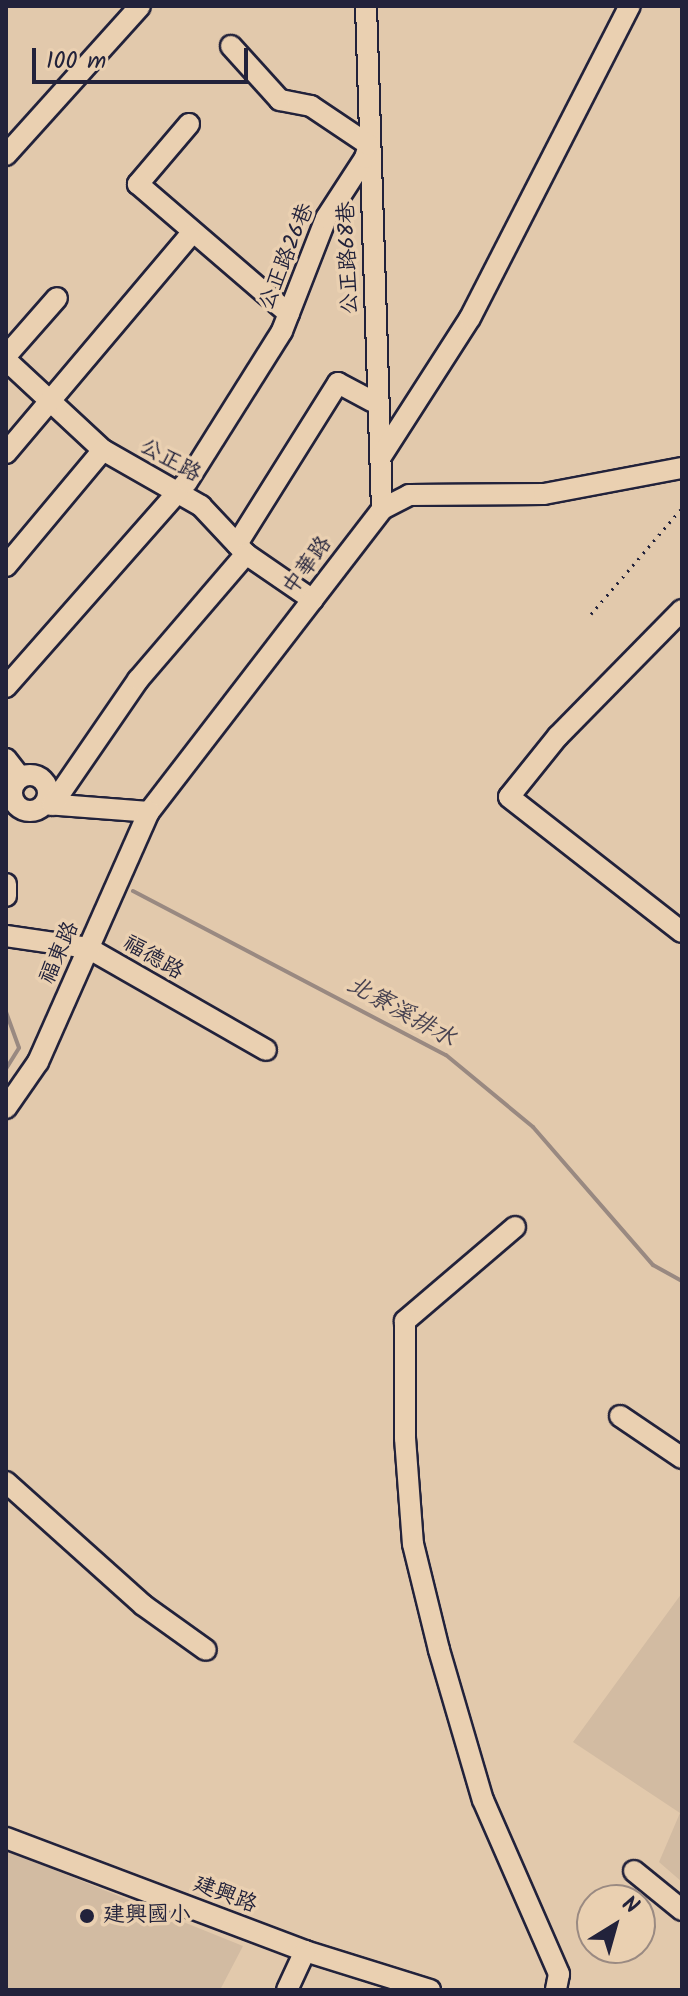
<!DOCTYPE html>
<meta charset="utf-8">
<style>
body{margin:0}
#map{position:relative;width:688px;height:1996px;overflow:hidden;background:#e2c9ac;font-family:Kalam,"LXGW WenKai TC",sans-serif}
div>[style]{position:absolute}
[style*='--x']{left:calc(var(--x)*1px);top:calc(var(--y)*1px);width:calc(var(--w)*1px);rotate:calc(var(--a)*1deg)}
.built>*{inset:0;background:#d2bba2}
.stream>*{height:4px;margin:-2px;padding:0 2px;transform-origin:2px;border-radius:2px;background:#998981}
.path>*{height:3px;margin-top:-1.5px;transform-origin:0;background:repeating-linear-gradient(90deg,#22223b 0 2px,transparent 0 8px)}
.roads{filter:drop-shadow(2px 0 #22223b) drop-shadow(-2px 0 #22223b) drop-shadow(0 2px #22223b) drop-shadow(0 -2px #22223b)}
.minor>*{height:20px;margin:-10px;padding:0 10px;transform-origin:10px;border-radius:10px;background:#ead0b1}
.minor>.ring{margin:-10px;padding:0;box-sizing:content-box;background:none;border:20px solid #ead0b1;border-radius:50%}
.dots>*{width:22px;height:22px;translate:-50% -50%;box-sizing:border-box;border:4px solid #ead0b1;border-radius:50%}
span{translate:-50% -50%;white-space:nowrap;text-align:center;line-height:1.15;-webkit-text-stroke:7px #ead0b1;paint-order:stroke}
.street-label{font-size:22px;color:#22223b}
.poi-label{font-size:22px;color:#22223b}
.left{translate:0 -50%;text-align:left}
.water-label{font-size:24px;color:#464150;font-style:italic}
.frame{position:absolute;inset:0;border:8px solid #22223b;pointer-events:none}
.north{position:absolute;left:576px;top:1884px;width:80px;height:80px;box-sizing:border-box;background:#ead0b1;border:2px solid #9a8a82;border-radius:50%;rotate:37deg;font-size:22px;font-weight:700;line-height:32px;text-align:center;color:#22223b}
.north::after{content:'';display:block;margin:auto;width:28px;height:36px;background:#22223b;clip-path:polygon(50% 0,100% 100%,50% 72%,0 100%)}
.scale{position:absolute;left:32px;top:48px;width:216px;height:36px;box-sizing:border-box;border:4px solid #22223b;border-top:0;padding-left:10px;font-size:24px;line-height:28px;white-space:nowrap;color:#22223b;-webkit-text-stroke:6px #ead0b1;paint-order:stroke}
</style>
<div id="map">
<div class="built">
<div style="clip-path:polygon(682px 1593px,682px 1882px,659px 1862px,680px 1813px,573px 1742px)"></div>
<div style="clip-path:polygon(6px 1850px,94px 1886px,243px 1946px,220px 1990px,6px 1990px)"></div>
</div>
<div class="stream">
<div style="--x:133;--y:891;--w:353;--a:27.7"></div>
<div style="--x:446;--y:1055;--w:113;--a:39.6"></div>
<div style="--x:533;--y:1127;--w:183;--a:49"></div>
<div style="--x:653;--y:1265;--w:33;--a:29"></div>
<div style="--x:6;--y:1012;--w:38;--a:70"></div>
<div style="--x:19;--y:1048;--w:25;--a:122"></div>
</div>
<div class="path">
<div style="--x:591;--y:614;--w:140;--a:-49.4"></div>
</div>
<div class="roads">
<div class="minor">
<div style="--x:366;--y:6;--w:503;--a:88.18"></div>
<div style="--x:189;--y:124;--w:79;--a:130.4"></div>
<div style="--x:138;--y:184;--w:199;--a:40.7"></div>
<div style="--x:6;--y:155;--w:200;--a:-48"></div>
<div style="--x:6;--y:356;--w:77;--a:-48.7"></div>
<div style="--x:6;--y:360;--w:132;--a:42.9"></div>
<div style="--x:103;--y:450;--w:113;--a:29.7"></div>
<div style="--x:201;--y:506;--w:66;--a:46.8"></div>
<div style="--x:246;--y:554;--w:81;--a:34.5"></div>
<div style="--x:6;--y:453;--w:285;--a:-49.8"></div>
<div style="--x:380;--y:458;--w:166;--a:-57.3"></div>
<div style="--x:470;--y:318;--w:351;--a:-62.9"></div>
<div style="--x:237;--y:544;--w:190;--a:-57.9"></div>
<div style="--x:338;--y:383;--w:38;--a:28"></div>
<div style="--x:6;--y:566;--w:151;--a:-50.1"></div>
<div style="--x:682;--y:610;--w:177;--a:134.5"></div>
<div style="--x:558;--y:736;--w:78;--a:128.8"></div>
<div style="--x:509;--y:797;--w:219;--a:38"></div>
<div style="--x:6;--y:687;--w:273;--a:-48.6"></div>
<div style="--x:187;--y:482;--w:178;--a:-57.8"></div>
<div style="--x:282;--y:331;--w:121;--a:-68.7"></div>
<div style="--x:326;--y:218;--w:72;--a:-57"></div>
<div style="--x:365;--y:158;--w:14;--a:-73"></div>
<div style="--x:369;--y:145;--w:70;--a:-146.1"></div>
<div style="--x:311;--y:106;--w:32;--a:-169"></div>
<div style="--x:280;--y:100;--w:73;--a:-132.2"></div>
<div style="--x:6;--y:759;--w:23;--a:52"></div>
<div class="ring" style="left:12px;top:775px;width:16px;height:16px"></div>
<div style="--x:46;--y:804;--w:103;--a:4.4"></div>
<div style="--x:149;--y:812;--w:382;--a:-52.4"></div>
<div style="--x:382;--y:509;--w:30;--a:-27"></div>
<div style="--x:409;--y:495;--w:135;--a:-0.4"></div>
<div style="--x:544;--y:494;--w:140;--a:-10.7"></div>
<div style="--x:52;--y:805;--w:152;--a:-55.5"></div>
<div style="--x:138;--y:680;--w:166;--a:-49.4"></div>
<div style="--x:6;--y:884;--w:12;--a:90"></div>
<div style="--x:6;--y:936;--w:83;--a:8.3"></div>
<div style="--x:88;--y:948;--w:205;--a:29.8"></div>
<div style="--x:6;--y:1108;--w:56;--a:-55.2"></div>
<div style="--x:38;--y:1062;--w:274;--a:-66.1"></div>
<div style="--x:515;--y:1227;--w:145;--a:139.5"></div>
<div style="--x:405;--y:1321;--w:117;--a:90"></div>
<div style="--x:405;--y:1438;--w:106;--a:85.7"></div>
<div style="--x:413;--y:1544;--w:109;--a:76.2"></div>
<div style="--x:439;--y:1650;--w:156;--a:73.7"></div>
<div style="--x:483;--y:1800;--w:190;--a:66.4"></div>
<div style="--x:559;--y:1974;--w:16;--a:101"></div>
<div style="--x:620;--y:1416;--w:75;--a:34.1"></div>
<div style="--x:6;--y:1482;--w:184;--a:41.9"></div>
<div style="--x:143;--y:1605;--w:77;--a:35.5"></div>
<div style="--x:6;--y:1838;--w:320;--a:20.7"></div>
<div style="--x:305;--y:1951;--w:131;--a:17.3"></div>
<div style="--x:634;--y:1871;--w:62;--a:39.1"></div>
<div style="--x:287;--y:1990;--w:43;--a:-65.2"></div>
</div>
</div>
<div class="dots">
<div style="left:87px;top:1916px;background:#22223b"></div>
</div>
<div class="street-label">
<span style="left:287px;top:257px;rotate:-68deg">公正路26巷</span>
<span style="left:349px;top:258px;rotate:-92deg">公正路68巷</span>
<span style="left:170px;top:461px;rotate:29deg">公正路</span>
<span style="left:308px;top:566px;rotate:-54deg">中華路</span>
<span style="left:60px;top:953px;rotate:-66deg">福東路</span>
<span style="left:153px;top:958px;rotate:30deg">福德路</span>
<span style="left:225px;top:1895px;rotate:21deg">建興路</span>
</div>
<div class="poi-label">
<span class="left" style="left:103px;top:1916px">建興國小</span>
</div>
<div class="water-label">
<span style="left:401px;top:1012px;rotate:29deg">北寮溪排水</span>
</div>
<div class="frame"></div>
<div class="north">N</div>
<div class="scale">100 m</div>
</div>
